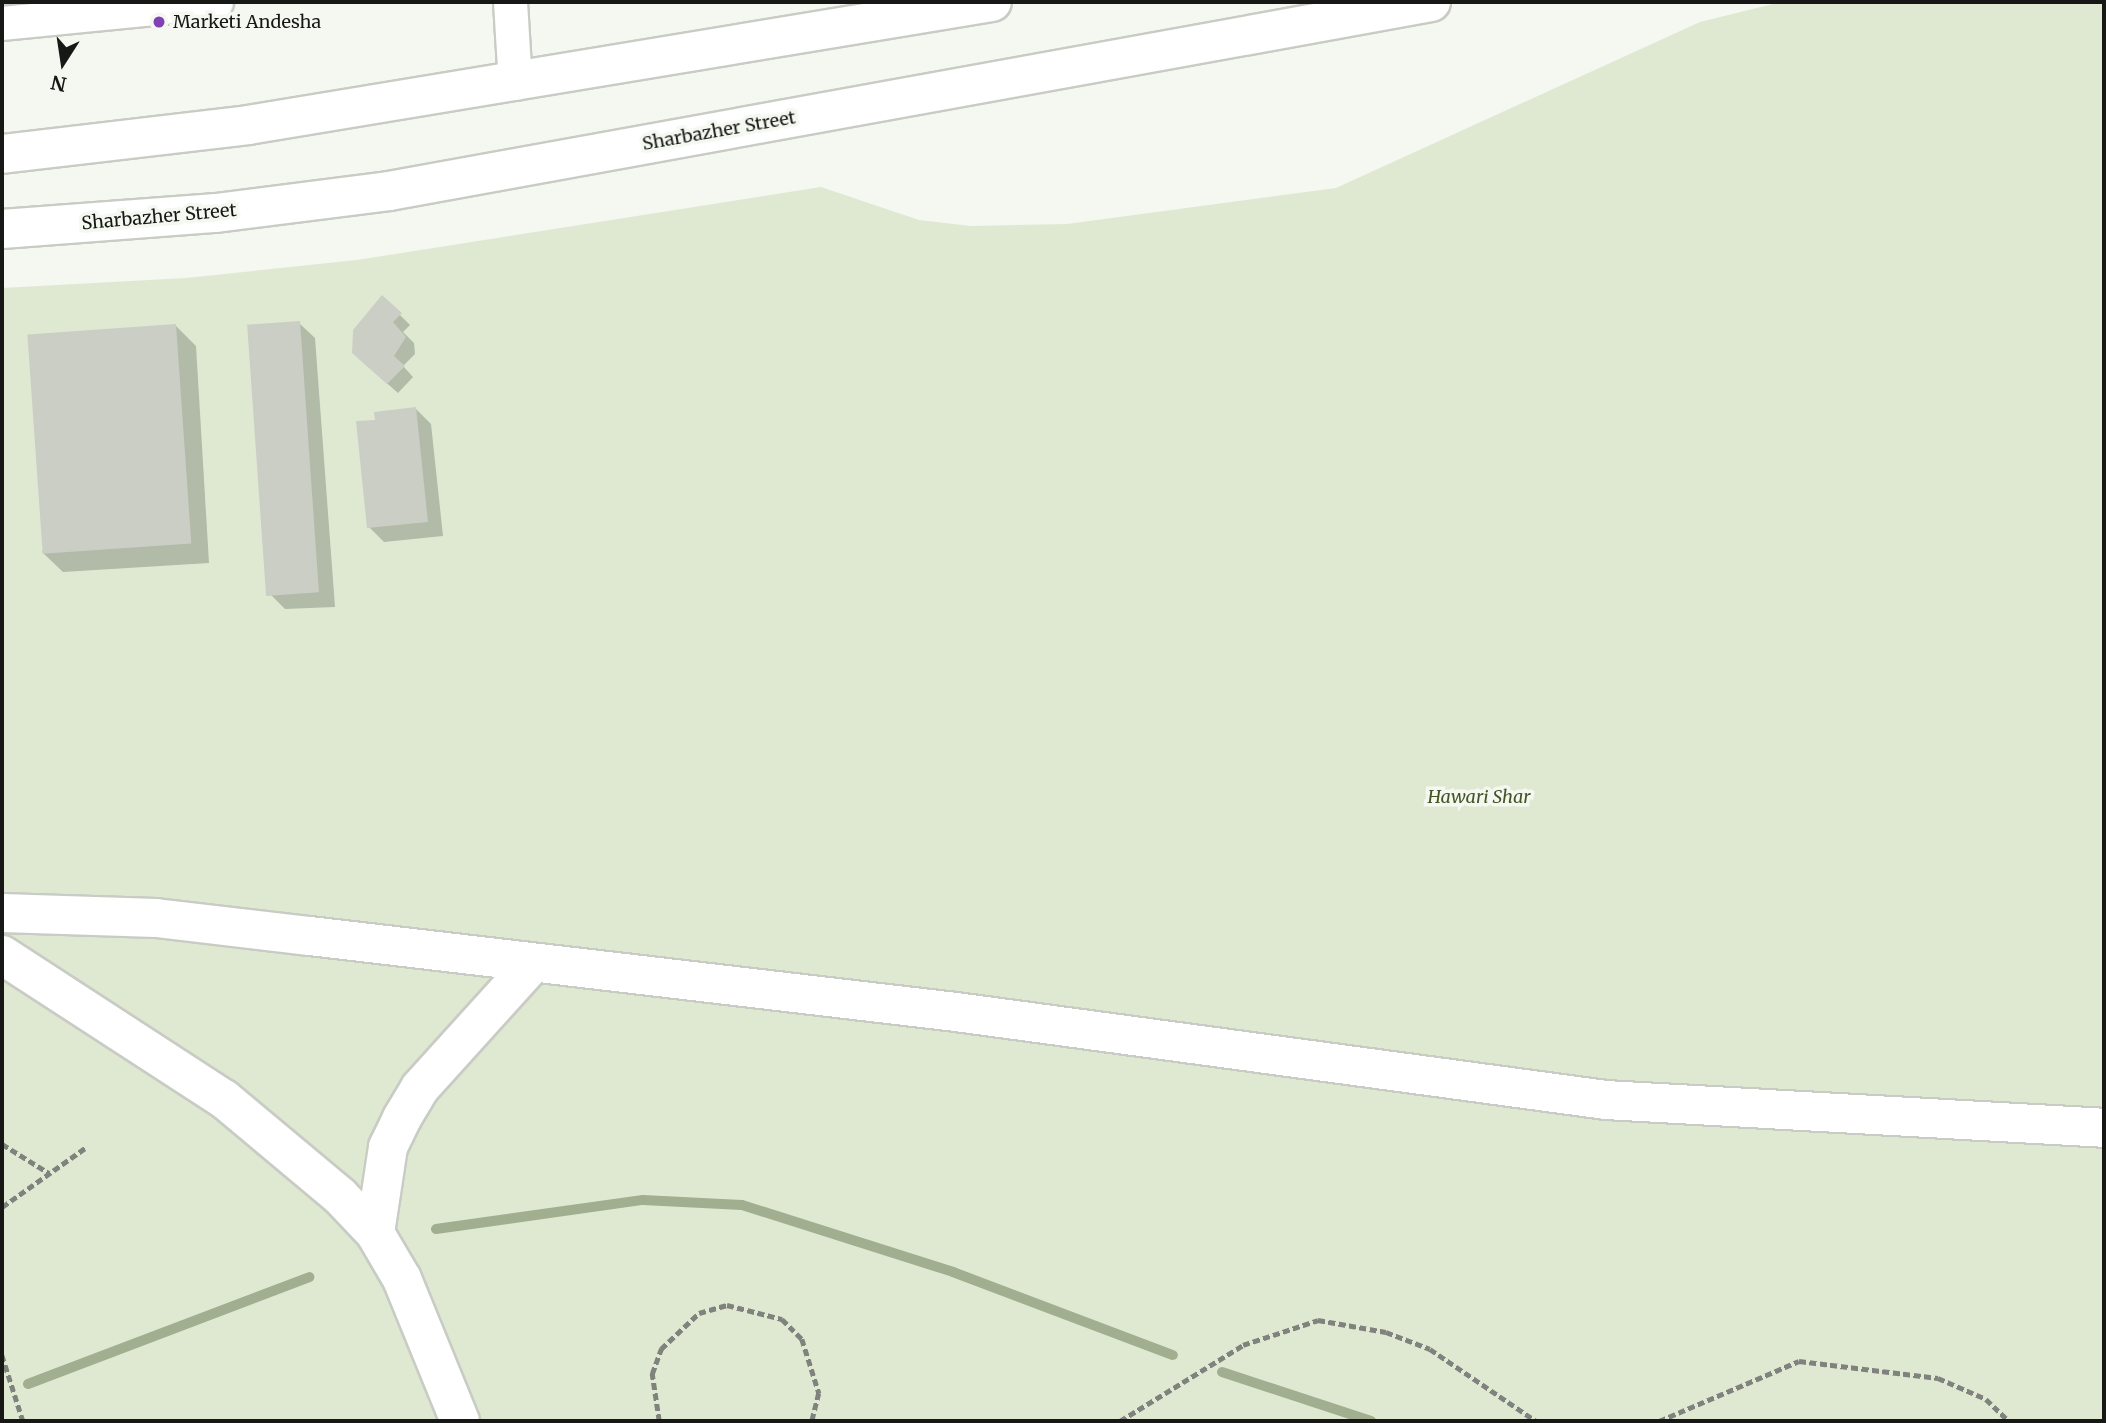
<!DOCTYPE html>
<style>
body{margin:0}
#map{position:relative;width:2106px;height:1423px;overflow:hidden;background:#f4f8f0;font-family:Merriweather,serif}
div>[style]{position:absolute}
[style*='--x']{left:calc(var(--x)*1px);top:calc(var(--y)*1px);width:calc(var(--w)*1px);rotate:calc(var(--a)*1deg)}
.green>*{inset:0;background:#dfe9d2}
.shadow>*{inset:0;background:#0003}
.stream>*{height:10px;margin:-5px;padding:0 5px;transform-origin:5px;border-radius:5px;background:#a1ae90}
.building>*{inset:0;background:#cacec5;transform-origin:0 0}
.path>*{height:4.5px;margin-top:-2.25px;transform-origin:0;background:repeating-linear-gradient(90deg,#80827d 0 7px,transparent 0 10.5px)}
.roads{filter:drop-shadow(2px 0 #c8ccc4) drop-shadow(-2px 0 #c8ccc4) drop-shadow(0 2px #c8ccc4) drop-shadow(0 -2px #c8ccc4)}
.street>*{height:33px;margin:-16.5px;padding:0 16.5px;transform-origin:16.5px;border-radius:16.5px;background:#fff}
.secondary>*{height:38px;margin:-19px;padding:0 19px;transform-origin:19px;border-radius:19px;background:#fff}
.primary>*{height:38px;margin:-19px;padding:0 19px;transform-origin:19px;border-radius:19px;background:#fff}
.dots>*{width:19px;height:19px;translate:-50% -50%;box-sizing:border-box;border:4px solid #f4f8f0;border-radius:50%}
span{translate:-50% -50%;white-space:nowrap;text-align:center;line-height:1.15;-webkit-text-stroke:7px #f4f8f0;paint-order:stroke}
.poi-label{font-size:18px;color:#171815}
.left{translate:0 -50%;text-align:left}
.street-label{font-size:18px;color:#171815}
.park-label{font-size:18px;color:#435526;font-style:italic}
.frame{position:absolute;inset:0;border:4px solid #171815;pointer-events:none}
.north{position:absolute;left:28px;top:28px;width:70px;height:70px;-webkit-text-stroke:5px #f4f8f0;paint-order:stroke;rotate:192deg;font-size:19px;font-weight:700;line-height:28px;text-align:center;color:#171815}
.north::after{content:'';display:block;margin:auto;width:24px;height:32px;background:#171815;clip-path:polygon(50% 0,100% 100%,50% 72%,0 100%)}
</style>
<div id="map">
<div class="green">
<div style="clip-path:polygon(1781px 2px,2104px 2px,2104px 1421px,2px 1421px,2px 288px,186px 278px,357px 260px,821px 187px,919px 220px,971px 226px,1067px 224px,1336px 188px,1700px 22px)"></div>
</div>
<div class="shadow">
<div style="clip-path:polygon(383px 298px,410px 325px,403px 332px,414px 343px,415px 354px,403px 366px,413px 377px,398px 393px,364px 363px)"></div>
<div style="clip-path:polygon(299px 323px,315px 338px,335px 607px,285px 609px,270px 594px)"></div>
<div style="clip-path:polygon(176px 326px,196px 346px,209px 563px,63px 572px,42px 552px)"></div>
<div style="clip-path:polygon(416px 409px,431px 424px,443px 536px,384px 542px,369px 527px,377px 421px)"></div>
</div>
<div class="stream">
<div style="--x:436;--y:1229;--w:209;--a:-8"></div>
<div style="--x:643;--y:1200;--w:99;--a:2.9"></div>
<div style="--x:742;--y:1205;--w:221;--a:17.6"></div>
<div style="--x:953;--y:1272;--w:235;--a:20.7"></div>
<div style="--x:1222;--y:1372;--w:157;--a:18.2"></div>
<div style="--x:28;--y:1384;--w:301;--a:-20.8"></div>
</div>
<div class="building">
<div style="clip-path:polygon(382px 295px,402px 313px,393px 322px,406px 337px,394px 356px,405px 366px,387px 384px,352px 353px,353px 330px)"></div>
<div style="left:300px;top:321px;width:272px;height:53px;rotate:86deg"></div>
<div style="left:176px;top:324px;width:220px;height:149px;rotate:86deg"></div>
<div style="clip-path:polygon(416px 407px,428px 522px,367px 528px,356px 421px,375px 420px,374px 412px)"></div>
</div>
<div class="path">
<div style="--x:2;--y:1144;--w:55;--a:31.7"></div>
<div style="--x:2;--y:1207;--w:102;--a:-35.4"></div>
<div style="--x:2;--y:1355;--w:69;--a:72.3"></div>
<div style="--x:659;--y:1421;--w:48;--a:-98.5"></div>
<div style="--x:652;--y:1374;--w:27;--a:-70"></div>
<div style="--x:661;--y:1349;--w:52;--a:-43.5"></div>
<div style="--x:699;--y:1313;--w:29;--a:-16"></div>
<div style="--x:727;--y:1305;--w:57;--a:14.3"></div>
<div style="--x:782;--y:1319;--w:28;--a:45"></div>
<div style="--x:802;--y:1339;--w:57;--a:72.5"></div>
<div style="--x:819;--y:1393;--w:29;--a:104"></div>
<div style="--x:1120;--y:1421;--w:145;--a:-31.7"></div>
<div style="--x:1243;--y:1345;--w:79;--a:-18.4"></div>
<div style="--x:1318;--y:1320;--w:69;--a:10"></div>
<div style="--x:1386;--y:1332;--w:47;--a:21.1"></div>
<div style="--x:1430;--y:1349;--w:128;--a:34.2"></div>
<div style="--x:1659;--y:1421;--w:152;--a:-23.2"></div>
<div style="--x:1799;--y:1361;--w:140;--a:7"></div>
<div style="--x:1938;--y:1378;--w:52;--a:23.6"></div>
<div style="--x:1986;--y:1399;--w:32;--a:44"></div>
</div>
<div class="roads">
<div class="street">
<div style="--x:510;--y:2;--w:81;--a:86.5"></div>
<div style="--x:2;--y:23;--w:215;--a:-5.6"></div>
</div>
<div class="secondary">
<div style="--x:2;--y:913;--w:154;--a:1.9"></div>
<div style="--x:156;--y:918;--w:155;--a:6.7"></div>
<div style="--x:310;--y:936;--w:650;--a:6.71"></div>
<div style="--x:956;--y:1012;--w:656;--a:7.71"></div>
<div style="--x:1606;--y:1100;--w:499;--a:3.2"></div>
<div style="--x:2;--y:955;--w:265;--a:33"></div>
<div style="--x:224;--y:1099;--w:151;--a:39.9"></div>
<div style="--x:340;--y:1196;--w:51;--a:46.6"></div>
<div style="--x:375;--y:1233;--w:53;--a:59.6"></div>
<div style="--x:402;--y:1279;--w:153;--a:67.8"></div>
<div style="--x:375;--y:1233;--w:87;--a:-81.4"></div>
<div style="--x:388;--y:1147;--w:32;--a:-64"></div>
<div style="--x:402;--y:1118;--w:35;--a:-59"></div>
<div style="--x:420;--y:1088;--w:166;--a:-47.9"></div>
</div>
<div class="primary">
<div style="--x:2;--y:154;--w:248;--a:-6.7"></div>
<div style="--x:248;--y:125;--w:754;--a:-9.39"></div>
<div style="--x:2;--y:229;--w:215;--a:-4.3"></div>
<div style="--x:216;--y:213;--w:174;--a:-7.2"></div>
<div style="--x:389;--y:191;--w:1059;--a:-10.28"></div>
</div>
</div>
<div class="dots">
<div style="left:159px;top:22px;background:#8140b4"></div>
</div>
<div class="poi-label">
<span class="left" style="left:173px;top:22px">Marketi Andesha</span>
</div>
<div class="street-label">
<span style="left:719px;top:131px;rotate:-10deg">Sharbazher Street</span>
<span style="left:159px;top:217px;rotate:-5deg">Sharbazher Street</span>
</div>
<div class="park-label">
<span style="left:1479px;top:797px">Hawari Shar</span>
</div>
<div class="frame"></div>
<div class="north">N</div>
</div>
